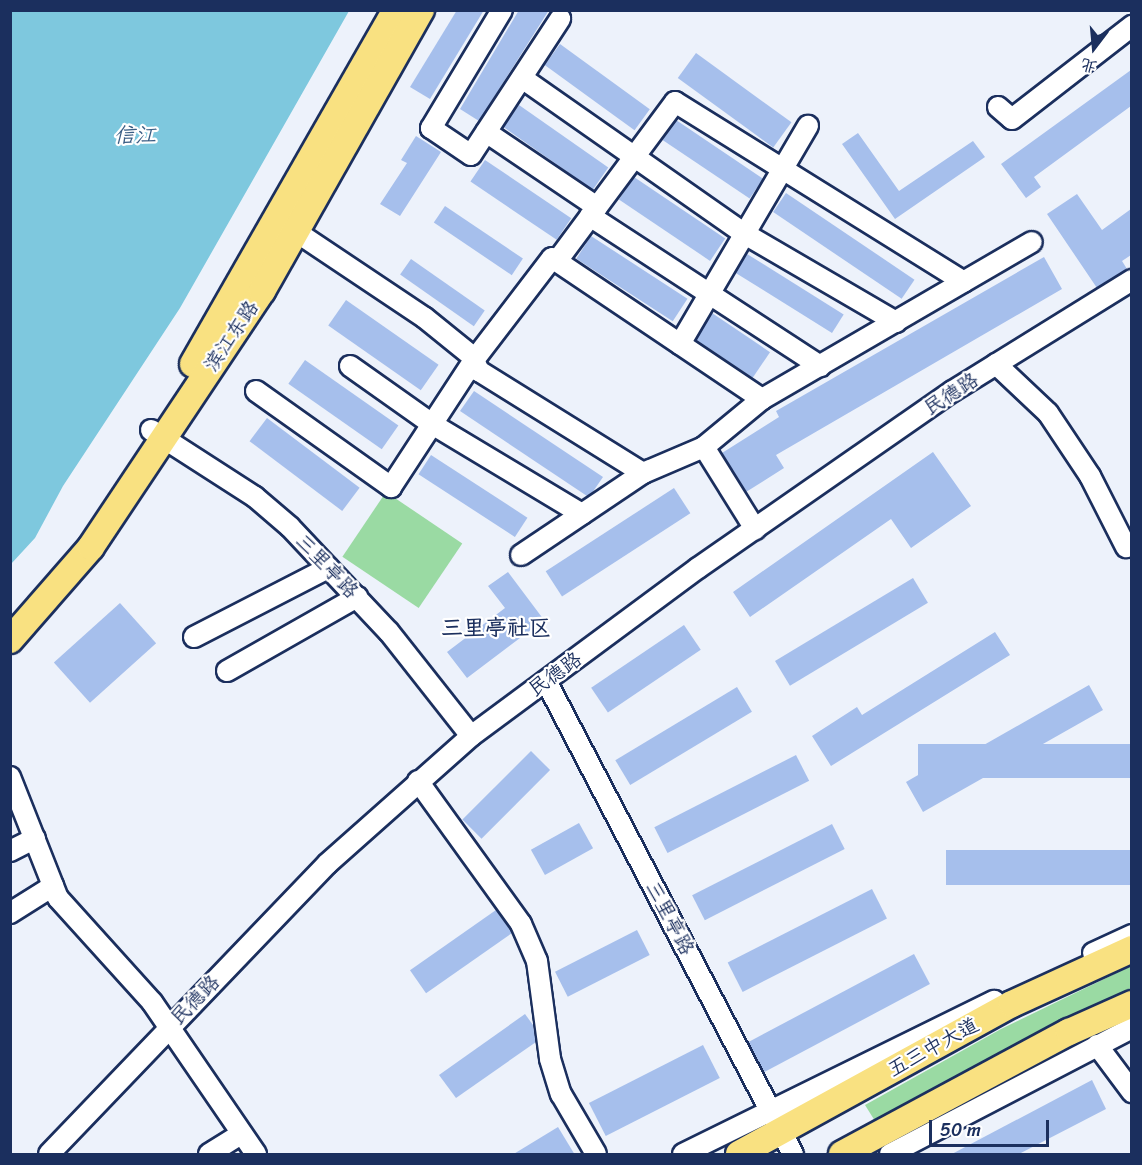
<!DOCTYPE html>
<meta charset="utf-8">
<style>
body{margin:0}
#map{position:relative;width:1142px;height:1165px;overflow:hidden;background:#edf2fb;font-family:Sriracha,"LXGW WenKai TC",sans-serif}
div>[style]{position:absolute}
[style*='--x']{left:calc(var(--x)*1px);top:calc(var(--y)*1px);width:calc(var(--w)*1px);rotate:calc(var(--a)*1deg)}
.green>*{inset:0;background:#9adaa3;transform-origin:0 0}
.water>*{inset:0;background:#7ec8de}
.building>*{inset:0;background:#a6bfec;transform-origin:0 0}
.roads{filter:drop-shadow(2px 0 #1b2f5e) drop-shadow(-2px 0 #1b2f5e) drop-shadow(0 2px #1b2f5e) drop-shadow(0 -2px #1b2f5e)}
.minor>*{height:20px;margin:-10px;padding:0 10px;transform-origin:10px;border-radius:10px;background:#fff}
.major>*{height:26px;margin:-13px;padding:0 13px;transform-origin:13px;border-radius:13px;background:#f9e181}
span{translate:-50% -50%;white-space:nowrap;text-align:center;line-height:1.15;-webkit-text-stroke:4.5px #fff;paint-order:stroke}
.street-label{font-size:20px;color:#1b2f5e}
.water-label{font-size:21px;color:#395d84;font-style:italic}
.quarter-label{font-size:22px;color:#1b2f5e;font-weight:700}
.frame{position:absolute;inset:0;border:12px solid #1b2f5e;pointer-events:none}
.north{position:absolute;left:1064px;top:18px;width:60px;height:60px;-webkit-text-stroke:4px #fff;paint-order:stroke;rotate:196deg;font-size:16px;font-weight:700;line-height:24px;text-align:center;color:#1b2f5e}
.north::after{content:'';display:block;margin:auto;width:21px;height:27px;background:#1b2f5e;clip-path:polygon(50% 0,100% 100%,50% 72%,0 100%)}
.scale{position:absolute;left:929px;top:1120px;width:120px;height:27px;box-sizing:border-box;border:3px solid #1b2f5e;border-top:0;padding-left:8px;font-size:18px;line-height:21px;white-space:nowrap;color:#1b2f5e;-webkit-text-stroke:4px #fff;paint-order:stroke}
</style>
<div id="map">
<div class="green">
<div style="left:386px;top:492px;width:92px;height:78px;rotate:34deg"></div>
<div style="clip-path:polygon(1131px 966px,1131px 988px,875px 1121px,865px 1105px,1001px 1029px)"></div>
</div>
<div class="water">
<div style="clip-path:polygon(11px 10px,349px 11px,180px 308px,63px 486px,35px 538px,11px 564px)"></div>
</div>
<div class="building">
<div style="clip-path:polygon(457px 10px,484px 10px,430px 99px,410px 87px)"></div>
<div style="clip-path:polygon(519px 10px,549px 10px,479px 121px,460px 109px)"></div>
<div style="left:560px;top:44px;width:111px;height:26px;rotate:36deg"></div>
<div style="left:696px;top:53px;width:118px;height:31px;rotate:36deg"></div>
<div style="clip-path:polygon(1131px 70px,1131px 106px,1034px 177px,1041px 187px,1026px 198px,1001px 164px)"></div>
<div style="left:519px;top:105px;width:109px;height:27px;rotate:35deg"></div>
<div style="left:676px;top:120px;width:105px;height:24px;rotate:34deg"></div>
<div style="clip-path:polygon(858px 133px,899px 191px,973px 141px,985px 157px,895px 219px,842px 144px)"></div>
<div style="clip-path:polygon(416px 136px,441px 152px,400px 216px,380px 204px,407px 163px,401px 160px)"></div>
<div style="left:485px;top:160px;width:104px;height:26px;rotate:34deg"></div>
<div style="left:634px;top:177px;width:110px;height:27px;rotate:34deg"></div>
<div style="left:786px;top:193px;width:155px;height:23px;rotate:34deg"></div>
<div style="clip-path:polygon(1077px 194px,1102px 230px,1131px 209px,1131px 255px,1122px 261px,1127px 269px,1097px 288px,1047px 214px)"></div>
<div style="left:445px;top:206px;width:94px;height:20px;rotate:34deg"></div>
<div style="left:591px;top:236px;width:115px;height:27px;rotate:33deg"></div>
<div style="left:747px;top:254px;width:114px;height:22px;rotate:32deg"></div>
<div style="clip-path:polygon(1044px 257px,1062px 289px,776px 455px,784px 468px,746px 492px,722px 453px,779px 417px,776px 411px)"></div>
<div style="left:411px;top:259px;width:90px;height:19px;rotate:35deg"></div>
<div style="left:346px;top:300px;width:113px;height:31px;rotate:35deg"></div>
<div style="left:712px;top:313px;width:70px;height:31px;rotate:34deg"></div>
<div style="left:305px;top:360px;width:114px;height:29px;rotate:35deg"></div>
<div style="clip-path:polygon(474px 391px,603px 477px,592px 493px,587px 496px,460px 411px)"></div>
<div style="left:267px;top:418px;width:116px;height:29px;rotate:37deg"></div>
<div style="clip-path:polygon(933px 452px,971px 506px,911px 548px,891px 519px,750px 617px,733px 592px)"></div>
<div style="left:431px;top:455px;width:115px;height:23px;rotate:33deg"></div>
<div style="left:674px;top:488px;width:30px;height:153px;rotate:57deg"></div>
<div style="clip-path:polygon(508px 572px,544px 620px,467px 678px,447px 652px,505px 608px,488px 586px)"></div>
<div style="left:913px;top:578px;width:29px;height:161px;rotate:59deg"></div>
<div style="left:120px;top:603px;width:54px;height:89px;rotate:48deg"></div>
<div style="left:684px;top:625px;width:30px;height:112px;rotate:56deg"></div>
<div style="clip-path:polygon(995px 632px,1010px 655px,831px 766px,812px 736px,857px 707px,862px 715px)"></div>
<div style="clip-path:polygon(1089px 685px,1103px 710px,923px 812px,906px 782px,951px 756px,954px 762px)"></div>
<div style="left:737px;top:687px;width:29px;height:142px;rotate:59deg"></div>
<div style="left:1131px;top:744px;width:34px;height:213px;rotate:90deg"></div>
<div style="left:531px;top:751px;width:27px;height:97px;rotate:45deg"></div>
<div style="left:796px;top:755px;width:29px;height:159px;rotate:63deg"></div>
<div style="left:579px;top:823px;width:29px;height:55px;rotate:61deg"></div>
<div style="left:832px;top:824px;width:28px;height:157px;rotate:63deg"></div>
<div style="left:1131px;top:850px;width:35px;height:185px;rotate:90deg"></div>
<div style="left:872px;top:889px;width:33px;height:162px;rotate:63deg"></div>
<div style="left:496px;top:910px;width:28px;height:105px;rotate:55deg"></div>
<div style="left:637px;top:930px;width:28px;height:92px;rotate:63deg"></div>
<div style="left:914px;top:954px;width:34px;height:188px;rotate:62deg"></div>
<div style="clip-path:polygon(525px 1014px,533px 1025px,536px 1042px,456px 1098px,439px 1075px)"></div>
<div style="left:703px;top:1045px;width:37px;height:128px;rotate:63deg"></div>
<div style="clip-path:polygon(1092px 1080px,1106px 1109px,1017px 1155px,950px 1155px)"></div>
<div style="clip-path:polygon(558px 1127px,575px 1155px,512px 1155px)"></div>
</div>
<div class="roads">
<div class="minor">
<div style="--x:502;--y:10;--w:138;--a:121"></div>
<div style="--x:431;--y:128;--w:48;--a:34"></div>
<div style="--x:471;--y:155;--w:163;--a:-56.8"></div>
<div style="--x:522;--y:78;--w:272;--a:35"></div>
<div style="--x:745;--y:234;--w:175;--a:30.2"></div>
<div style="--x:998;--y:107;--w:18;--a:41"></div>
<div style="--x:1012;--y:119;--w:152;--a:-37.8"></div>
<div style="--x:486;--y:132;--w:134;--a:34"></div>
<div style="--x:590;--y:216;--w:275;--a:33.1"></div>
<div style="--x:295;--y:231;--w:156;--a:33.8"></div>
<div style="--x:425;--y:318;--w:60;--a:39"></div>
<div style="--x:472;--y:356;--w:17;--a:65"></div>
<div style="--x:479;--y:371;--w:193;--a:31.9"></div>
<div style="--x:643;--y:473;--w:66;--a:-23.1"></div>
<div style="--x:704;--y:447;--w:97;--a:58.1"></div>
<div style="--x:557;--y:261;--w:198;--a:-53.4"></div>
<div style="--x:675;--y:102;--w:340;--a:31.9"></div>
<div style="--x:680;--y:344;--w:253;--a:-59.6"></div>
<div style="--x:996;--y:364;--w:71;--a:43.3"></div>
<div style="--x:1048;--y:413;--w:76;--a:56.3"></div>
<div style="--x:1090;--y:476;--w:80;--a:63.1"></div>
<div style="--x:350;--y:366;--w:100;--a:35.3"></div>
<div style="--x:432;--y:424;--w:175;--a:31"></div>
<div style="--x:256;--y:391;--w:166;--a:35.4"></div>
<div style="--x:391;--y:487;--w:152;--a:-56.8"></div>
<div style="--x:474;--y:360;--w:128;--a:-52.6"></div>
<div style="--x:552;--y:258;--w:253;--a:33.9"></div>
<div style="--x:762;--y:399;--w:75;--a:140.4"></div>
<div style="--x:762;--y:399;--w:312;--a:-30.2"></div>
<div style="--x:151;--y:430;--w:124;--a:32.8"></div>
<div style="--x:255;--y:497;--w:46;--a:40.6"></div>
<div style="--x:290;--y:527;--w:144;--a:46.7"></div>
<div style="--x:389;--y:632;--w:132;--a:51.7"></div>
<div style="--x:521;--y:555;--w:147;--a:-33.9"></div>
<div style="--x:194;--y:637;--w:151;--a:-27.2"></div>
<div style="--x:227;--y:671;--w:150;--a:-29.6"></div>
<div style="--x:546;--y:681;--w:534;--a:62.43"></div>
<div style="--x:10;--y:777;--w:130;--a:68.4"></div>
<div style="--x:58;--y:898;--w:140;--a:47.9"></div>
<div style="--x:152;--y:1002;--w:184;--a:55.6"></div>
<div style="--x:418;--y:781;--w:176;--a:54.2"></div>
<div style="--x:521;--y:924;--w:40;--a:66.6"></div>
<div style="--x:537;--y:961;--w:99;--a:82.4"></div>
<div style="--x:550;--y:1059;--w:37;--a:73"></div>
<div style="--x:561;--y:1094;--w:69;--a:59.7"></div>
<div style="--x:10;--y:851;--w:28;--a:-27"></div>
<div style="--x:10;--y:913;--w:51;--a:-32.1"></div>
<div style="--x:1093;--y:953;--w:43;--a:-24.8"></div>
<div style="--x:1097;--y:1045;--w:59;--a:53.3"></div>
<div style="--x:49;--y:1154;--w:402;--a:-46.2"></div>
<div style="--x:327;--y:864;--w:193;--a:-41.6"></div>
<div style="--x:471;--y:736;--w:282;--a:-36.5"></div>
<div style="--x:698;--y:568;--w:310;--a:-34.8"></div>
<div style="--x:953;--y:391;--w:211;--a:-31.8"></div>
<div style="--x:209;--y:1154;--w:38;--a:-32"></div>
<div style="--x:683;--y:1154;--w:347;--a:-26.2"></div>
<div style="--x:890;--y:1154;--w:273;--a:-27.5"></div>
</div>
<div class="major">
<div style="--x:193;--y:364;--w:408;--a:-60.2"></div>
<div style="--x:10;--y:640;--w:123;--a:-48.9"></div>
<div style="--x:91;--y:547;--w:308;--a:-56.3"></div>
<div style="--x:262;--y:291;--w:323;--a:-60.5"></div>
<div style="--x:739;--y:1154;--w:311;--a:-28.8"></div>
<div style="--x:1012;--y:1004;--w:132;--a:-24.6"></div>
<div style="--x:842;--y:1154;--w:258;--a:-28.3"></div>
<div style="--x:1069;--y:1032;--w:69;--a:-24"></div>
</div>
</div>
<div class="street-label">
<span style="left:231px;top:336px;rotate:-56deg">滨江东路</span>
<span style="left:951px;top:394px;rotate:-33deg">民德路</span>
<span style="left:327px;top:566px;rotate:46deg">三里亭路</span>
<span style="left:555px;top:674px;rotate:-36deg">民德路</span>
<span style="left:670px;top:918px;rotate:62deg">三里亭路</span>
<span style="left:195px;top:1000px;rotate:-46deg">民德路</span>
<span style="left:933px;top:1047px;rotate:-29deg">五三中大道</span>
</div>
<div class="water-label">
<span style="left:135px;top:135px">信江</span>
</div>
<div class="quarter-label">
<span style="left:496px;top:628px">三里亭社区</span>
</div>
<div class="frame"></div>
<div class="north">北</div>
<div class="scale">50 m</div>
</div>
